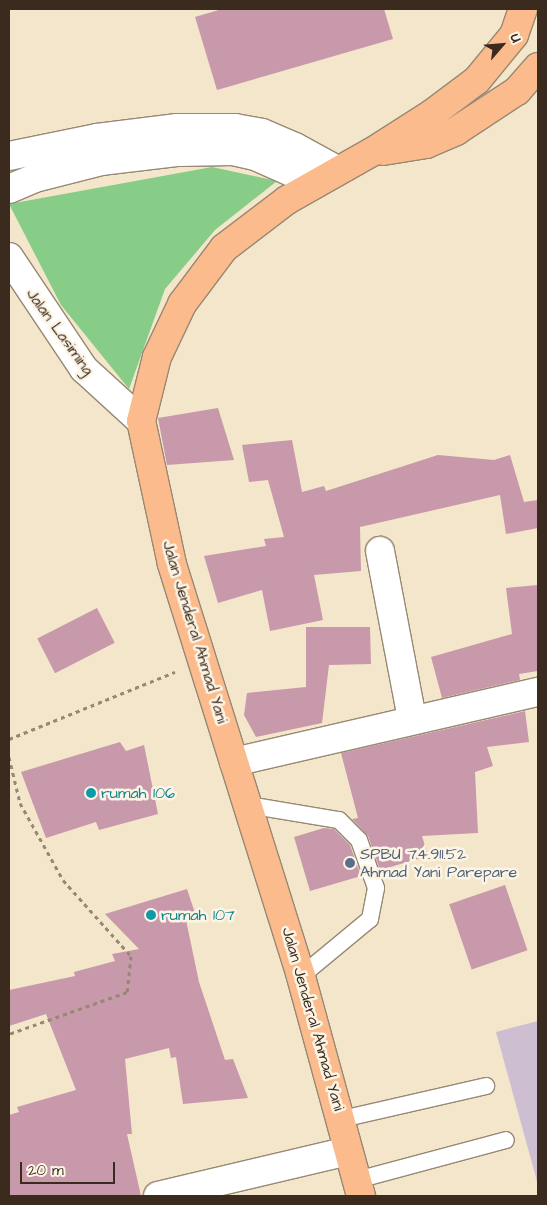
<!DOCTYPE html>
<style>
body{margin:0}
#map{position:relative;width:547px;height:1205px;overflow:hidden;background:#f3e6ca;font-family:"Architects Daughter",sans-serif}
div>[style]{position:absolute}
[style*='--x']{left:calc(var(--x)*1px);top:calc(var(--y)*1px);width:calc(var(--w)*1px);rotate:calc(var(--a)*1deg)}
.industrial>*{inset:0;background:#cebed1}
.green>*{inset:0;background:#87cd88}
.building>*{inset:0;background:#c898ab;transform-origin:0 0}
.path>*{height:3px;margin-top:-1.5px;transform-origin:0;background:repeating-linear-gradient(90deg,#978874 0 4px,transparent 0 8px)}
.roads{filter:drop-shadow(1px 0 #978874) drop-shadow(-1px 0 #978874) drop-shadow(0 1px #978874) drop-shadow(0 -1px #978874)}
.service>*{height:16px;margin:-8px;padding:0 8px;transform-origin:8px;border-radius:8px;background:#fff}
.minor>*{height:28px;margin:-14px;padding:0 14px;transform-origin:14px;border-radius:14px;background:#fff}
.trunk>*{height:28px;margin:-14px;padding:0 14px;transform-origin:14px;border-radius:14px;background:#fbbb8c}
.dots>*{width:14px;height:14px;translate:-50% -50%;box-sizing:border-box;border:2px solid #fcf5e5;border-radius:50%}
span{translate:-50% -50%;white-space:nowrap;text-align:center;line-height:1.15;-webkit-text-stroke:5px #fcf5e5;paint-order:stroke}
.street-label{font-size:16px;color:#3b2a1e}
.culture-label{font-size:16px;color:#0d838f}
.left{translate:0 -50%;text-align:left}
.service-label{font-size:16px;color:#4e5e75}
.frame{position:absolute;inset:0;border:10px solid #3b2a1e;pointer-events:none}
.north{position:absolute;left:477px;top:20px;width:50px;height:50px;-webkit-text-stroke:4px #fcf5e5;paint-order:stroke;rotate:63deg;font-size:14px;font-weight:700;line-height:20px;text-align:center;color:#3b2a1e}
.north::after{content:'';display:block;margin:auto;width:18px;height:22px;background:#3b2a1e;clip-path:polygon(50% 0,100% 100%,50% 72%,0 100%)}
.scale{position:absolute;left:20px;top:1162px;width:95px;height:22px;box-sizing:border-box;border:2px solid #3b2a1e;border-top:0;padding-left:6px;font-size:15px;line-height:18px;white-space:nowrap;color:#3b2a1e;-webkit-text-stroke:4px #fcf5e5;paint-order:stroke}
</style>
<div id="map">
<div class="industrial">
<div style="clip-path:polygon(538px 1021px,538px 1185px,496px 1032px)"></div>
</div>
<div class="green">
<div style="clip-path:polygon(212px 167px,277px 181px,215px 230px,165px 289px,129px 389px,61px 305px,9px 204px)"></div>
</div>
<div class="building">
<div style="clip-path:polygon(222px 9px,384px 9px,393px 39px,217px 90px,195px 17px)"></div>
<div style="clip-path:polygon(218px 408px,234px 460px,167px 465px,158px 418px)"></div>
<div style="clip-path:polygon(292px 440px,302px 492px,324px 486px,326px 491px,438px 455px,494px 460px,510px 455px,524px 502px,538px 500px,538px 528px,506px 534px,500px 495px,360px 527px,361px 571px,314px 575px,323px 620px,270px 631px,262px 590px,218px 603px,204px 556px,266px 546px,264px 539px,284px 537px,268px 480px,249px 482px,242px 445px)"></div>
<div style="clip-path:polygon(538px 585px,538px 671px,519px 674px,520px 680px,442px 698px,431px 657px,512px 634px,506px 588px)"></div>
<div style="left:97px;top:608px;width:39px;height:67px;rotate:63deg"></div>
<div style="clip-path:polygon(306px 627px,370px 627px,371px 664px,329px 665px,322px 723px,256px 737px,244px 715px,247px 693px,306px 687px)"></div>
<div style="clip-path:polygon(525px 711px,529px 742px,487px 747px,493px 766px,475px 772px,478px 833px,422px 836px,428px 856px,380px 870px,368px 836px,352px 819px,358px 818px,341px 753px)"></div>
<div style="clip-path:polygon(120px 742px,126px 751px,144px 745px,158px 814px,99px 830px,96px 822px,46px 838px,21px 772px)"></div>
<div style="clip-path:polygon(324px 828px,334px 829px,350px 845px,361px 876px,310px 891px,294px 837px)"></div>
<div style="left:505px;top:885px;width:69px;height:59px;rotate:71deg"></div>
<div style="clip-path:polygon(187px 889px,196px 916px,186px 920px,199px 982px,225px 1060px,233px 1059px,248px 1098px,183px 1104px,176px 1057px,171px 1058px,169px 1048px,125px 1059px,132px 1134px,127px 1134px,141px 1196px,9px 1196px,9px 1115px,19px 1112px,17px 1107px,76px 1090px,46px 1014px,9px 1026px,9px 990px,75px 976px,74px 972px,115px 961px,112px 954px,139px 949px,105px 914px)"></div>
</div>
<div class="path">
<div style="--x:9;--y:739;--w:179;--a:-22"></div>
<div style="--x:9;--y:757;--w:47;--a:76.6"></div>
<div style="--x:20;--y:803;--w:88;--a:60.8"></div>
<div style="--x:63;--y:880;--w:102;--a:48.2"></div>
<div style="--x:131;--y:956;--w:36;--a:96"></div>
<div style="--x:127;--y:992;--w:125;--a:160.4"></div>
</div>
<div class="roads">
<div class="service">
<div style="--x:248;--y:805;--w:92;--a:9.4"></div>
<div style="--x:339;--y:820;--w:28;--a:45"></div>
<div style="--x:359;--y:840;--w:51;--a:70.5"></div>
<div style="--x:376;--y:888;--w:32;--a:101"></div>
<div style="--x:370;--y:919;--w:89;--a:140.4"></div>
<div style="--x:342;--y:1119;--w:148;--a:-12.9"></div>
<div style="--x:357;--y:1180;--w:154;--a:-15"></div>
</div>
<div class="minor">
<div style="--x:9;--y:156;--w:90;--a:-11.6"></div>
<div style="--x:97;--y:138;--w:81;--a:-7.1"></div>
<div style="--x:177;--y:128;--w:58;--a:0"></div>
<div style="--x:235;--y:128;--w:27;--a:10"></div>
<div style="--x:262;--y:133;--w:36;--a:23"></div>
<div style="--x:295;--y:147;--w:48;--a:28.7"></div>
<div style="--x:9;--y:189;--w:28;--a:-23"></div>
<div style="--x:35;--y:178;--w:68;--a:-14.4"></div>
<div style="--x:101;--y:161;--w:78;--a:-6.7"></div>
<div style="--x:178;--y:152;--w:55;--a:-1"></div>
<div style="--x:233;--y:151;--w:23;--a:13"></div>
<div style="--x:255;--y:156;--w:67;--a:23.9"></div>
<div style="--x:9;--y:257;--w:135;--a:56.2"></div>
<div style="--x:84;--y:369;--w:77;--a:42.4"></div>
<div style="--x:380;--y:551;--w:171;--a:79.2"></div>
<div style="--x:234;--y:762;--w:312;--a:-13"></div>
<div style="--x:158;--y:1196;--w:195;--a:-13.3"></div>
</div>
<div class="trunk">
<div style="--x:383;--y:151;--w:44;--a:-9.2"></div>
<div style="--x:426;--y:144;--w:33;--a:-23"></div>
<div style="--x:456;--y:131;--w:73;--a:-33.3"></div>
<div style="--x:517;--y:91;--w:32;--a:-49"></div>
<div style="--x:361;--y:1196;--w:228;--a:-105.3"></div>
<div style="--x:301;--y:976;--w:432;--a:-107.4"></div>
<div style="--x:172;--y:564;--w:146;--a:-102.2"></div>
<div style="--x:141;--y:421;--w:66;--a:-76"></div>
<div style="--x:157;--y:357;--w:59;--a:-64.7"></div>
<div style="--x:182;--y:304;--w:70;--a:-53.1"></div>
<div style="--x:224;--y:248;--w:79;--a:-37.3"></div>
<div style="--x:287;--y:200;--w:98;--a:-29.5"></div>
<div style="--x:372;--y:152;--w:72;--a:-32.6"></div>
<div style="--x:433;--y:113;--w:55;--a:-36.9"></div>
<div style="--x:477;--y:80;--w:58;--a:-50.6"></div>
<div style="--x:514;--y:35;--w:28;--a:-71"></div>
</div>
</div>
<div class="dots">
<div style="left:91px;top:793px;background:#0f9aa8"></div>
<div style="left:350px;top:863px;background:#5c6f8a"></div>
<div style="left:151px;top:915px;background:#0f9aa8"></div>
</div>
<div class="street-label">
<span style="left:60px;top:332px;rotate:54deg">Jalan Lasiming</span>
<span style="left:195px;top:632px;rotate:73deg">Jalan Jenderal Ahmad Yani</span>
<span style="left:313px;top:1019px;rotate:74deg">Jalan Jenderal Ahmad Yani</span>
</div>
<div class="culture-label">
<span class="left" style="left:101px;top:793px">rumah 106</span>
<span class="left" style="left:161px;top:915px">rumah 107</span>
</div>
<div class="service-label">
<span class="left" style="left:360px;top:863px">SPBU 74.911.52<br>Ahmad Yani Parepare</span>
</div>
<div class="frame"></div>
<div class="north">U</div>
<div class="scale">20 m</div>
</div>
